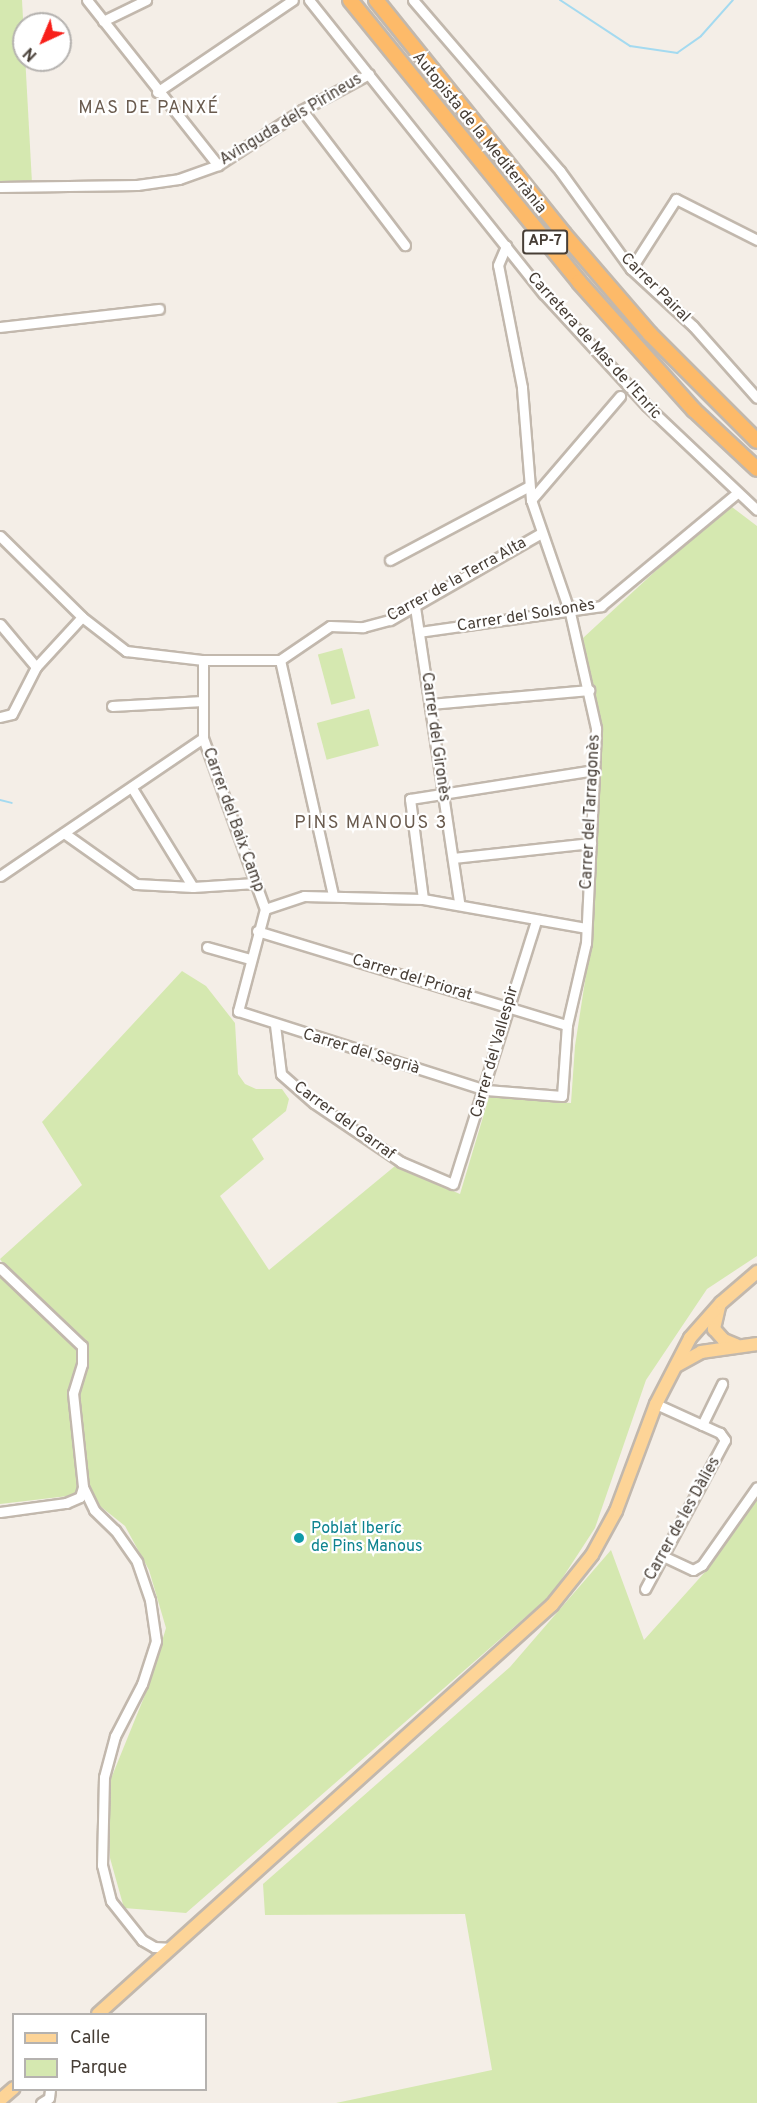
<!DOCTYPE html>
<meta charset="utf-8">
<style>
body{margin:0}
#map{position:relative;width:757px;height:2103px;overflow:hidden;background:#f4eee7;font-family:Overpass,sans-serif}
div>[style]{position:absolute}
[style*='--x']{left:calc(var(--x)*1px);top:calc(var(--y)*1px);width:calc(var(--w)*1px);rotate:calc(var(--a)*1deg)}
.green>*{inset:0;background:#d5e8b0;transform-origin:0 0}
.stream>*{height:2px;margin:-1px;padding:0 1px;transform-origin:1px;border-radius:1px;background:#a4daf0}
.roads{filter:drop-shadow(2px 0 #c2b8ad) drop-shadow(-2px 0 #c2b8ad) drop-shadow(0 2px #c2b8ad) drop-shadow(0 -2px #c2b8ad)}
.minor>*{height:9px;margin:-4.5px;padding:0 4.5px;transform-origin:4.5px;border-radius:4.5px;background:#fff}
.major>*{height:12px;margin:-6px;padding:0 6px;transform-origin:6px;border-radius:6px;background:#fdd497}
.highway>*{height:14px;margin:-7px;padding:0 7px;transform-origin:7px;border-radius:7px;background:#fdba69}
.dots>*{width:16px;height:16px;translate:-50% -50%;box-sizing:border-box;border:3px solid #fff;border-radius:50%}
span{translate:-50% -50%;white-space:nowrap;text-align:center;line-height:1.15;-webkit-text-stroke:4.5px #fff;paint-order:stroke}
.shield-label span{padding:2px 4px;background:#fff;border:2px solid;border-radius:4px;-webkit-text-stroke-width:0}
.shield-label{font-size:15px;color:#473e36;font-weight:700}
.street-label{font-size:16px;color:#473e36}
.culture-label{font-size:16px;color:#0d838f}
.left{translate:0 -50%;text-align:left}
.neighbourhood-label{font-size:18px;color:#6a5b4e;letter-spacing:1.5px}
.legend{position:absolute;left:12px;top:2013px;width:195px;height:78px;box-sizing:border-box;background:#fff;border:2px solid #b5b2af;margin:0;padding:8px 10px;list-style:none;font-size:18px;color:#473e36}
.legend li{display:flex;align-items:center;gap:12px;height:30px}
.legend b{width:30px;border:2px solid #b5b2af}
.north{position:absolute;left:12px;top:12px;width:60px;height:60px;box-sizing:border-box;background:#fff;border:2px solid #b5b2af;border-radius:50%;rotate:224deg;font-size:16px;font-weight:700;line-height:24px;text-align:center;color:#473e36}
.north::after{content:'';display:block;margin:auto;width:21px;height:27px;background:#f8201a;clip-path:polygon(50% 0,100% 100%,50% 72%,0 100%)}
</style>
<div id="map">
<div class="green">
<div style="clip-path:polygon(0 0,22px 0,32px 183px,0 184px)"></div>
<div style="clip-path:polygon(728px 504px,757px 526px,757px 1256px,707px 1289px,646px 1380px,595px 1528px,552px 1594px,186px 1913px,124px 1908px,110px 1858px,110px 1781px,149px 1685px,166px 1628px,149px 1570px,125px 1526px,85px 1494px,0 1504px,0 1274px,6px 1268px,0 1259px,82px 1185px,42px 1122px,182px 971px,206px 986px,235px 1023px,238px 1074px,245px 1084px,256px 1089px,282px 1089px,289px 1099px,286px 1111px,252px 1139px,264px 1159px,220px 1196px,269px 1270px,395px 1166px,460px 1194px,489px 1097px,571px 1103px,575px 1046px,587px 968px,602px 741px,583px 638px)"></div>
<div style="left:342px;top:648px;width:52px;height:25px;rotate:75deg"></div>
<div style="left:369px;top:709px;width:38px;height:54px;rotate:75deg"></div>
<div style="clip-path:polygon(757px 1500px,757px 2103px,336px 2103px,492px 2070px,465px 1914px,265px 1915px,263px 1884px,510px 1667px,611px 1550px,644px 1640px,705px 1572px)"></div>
</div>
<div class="stream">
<div style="--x:560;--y:0;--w:84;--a:33.3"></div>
<div style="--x:630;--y:46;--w:48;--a:8.5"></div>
<div style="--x:677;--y:53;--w:29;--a:-35"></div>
<div style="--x:701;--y:36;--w:48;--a:-48.4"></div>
<div style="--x:0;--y:800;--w:12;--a:14"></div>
</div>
<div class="roads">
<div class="minor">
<div style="--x:87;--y:0;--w:211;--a:51.6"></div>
<div style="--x:309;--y:0;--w:376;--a:51.4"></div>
<div style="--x:544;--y:294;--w:152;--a:47.4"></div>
<div style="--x:647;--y:406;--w:151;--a:43.4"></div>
<div style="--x:413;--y:0;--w:225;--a:49.3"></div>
<div style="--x:560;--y:171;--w:121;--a:54.1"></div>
<div style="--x:631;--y:269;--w:84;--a:42.6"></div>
<div style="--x:693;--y:326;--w:96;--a:48.4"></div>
<div style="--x:103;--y:21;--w:48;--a:-26"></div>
<div style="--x:157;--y:92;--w:164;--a:-34.1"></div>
<div style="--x:302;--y:110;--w:170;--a:52.7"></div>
<div style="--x:0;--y:187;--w:137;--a:-0.8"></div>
<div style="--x:137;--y:185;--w:42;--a:-8.1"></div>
<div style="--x:179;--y:179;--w:41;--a:-19.7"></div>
<div style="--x:218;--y:165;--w:100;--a:-33.2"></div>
<div style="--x:302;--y:110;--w:76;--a:-28.2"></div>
<div style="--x:631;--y:269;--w:83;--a:-57.3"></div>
<div style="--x:676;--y:199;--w:91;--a:26.8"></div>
<div style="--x:0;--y:327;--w:160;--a:-6.5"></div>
<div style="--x:531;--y:500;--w:137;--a:-49.4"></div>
<div style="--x:0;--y:536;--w:115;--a:44.6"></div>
<div style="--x:390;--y:560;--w:157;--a:-28"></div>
<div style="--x:415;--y:607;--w:299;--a:81.5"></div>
<div style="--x:0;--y:624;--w:56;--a:50.1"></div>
<div style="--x:419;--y:632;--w:184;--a:-8.1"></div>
<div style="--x:601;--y:606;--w:177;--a:-39.7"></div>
<div style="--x:203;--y:660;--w:78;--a:90"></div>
<div style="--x:203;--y:738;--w:182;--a:70.1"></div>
<div style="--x:265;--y:909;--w:106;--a:104.8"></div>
<div style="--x:238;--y:1011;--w:260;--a:17.7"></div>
<div style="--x:486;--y:1090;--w:76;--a:4.5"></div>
<div style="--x:562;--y:1096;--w:71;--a:-86"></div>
<div style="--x:567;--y:1025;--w:84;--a:-77"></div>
<div style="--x:586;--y:943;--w:215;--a:-87.3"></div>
<div style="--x:596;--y:728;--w:118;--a:-102.7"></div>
<div style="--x:570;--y:613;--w:120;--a:-109"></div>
<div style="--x:531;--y:500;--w:113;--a:-94.6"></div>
<div style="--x:522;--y:387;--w:124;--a:-101.1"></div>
<div style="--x:498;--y:265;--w:21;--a:-67"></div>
<div style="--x:280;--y:660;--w:241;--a:77.3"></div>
<div style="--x:430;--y:704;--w:160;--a:-5"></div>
<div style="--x:112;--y:706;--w:91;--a:-3.1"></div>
<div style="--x:0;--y:717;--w:12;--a:-14"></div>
<div style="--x:12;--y:714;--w:53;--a:-62.9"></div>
<div style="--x:36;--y:667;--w:68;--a:-47.4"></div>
<div style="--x:82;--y:617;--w:56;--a:37.7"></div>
<div style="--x:126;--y:651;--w:78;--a:6.7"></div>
<div style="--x:203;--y:660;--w:77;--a:0"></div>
<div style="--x:280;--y:660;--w:60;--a:-34.2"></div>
<div style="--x:330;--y:626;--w:33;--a:2"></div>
<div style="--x:363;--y:627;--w:28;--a:-15"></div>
<div style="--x:390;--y:620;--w:174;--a:-29.9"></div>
<div style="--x:132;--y:788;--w:116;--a:58.4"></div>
<div style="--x:64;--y:833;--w:88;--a:35.3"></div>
<div style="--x:136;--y:884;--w:57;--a:3"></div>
<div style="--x:193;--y:887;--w:62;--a:-3.7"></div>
<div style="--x:453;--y:858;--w:139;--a:-6.2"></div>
<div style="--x:0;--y:876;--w:245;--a:-34.2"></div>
<div style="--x:423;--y:899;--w:101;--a:-97.4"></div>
<div style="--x:410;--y:799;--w:187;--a:-8.9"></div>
<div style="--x:265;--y:909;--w:41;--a:-18.4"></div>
<div style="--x:304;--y:896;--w:119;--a:1.4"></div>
<div style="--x:423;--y:899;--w:165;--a:10.1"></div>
<div style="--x:257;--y:931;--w:324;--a:16.9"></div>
<div style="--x:207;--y:947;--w:45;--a:15.6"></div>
<div style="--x:275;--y:1025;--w:49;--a:83"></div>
<div style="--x:281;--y:1074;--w:44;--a:41.3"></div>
<div style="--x:314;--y:1103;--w:105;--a:34.1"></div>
<div style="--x:401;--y:1162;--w:56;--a:22.9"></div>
<div style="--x:453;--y:1184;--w:277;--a:-72.5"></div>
<div style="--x:0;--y:1268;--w:113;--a:43.6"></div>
<div style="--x:82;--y:1346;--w:18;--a:90"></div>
<div style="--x:82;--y:1364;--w:30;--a:107"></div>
<div style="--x:73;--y:1393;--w:95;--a:83.9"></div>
<div style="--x:83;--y:1487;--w:25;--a:64"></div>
<div style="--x:94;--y:1510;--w:29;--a:44"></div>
<div style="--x:115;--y:1530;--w:39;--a:55"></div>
<div style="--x:137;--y:1562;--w:40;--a:71.1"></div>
<div style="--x:150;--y:1600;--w:41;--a:81.7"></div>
<div style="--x:156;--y:1641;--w:45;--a:108"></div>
<div style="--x:142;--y:1684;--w:59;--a:117.4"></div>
<div style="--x:115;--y:1736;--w:42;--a:105"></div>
<div style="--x:104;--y:1777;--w:88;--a:91.3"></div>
<div style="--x:102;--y:1865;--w:37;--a:76"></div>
<div style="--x:111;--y:1901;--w:50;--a:51.5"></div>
<div style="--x:142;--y:1940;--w:14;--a:30"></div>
<div style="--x:154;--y:1947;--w:18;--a:3"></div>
<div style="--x:702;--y:1425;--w:46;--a:-64"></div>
<div style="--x:0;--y:1512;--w:67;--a:-7.8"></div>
<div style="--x:66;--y:1503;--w:15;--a:-23"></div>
<div style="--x:80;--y:1497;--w:10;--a:-73"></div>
<div style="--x:665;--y:1557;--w:31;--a:25"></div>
<div style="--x:693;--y:1570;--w:10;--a:-29"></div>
<div style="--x:702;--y:1565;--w:95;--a:-54.8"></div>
<div style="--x:645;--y:1589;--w:169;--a:-61.8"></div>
<div style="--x:725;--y:1440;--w:9;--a:-126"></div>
<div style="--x:720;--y:1433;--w:70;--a:-155.6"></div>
<div style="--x:41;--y:2103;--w:9;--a:-32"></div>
<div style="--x:49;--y:2098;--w:8;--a:-83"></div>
</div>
<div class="major">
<div style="--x:719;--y:1307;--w:23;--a:103"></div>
<div style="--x:714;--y:1329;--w:15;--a:48"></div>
<div style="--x:724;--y:1340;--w:13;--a:23"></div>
<div style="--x:676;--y:1366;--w:29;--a:-29"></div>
<div style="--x:701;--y:1352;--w:57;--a:-8.1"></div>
<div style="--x:98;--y:2014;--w:611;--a:-42.02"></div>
<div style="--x:552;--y:1605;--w:64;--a:-51.3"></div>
<div style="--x:592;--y:1555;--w:50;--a:-61.4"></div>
<div style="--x:616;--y:1511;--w:114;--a:-69.5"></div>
<div style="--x:656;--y:1404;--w:74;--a:-62.7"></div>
<div style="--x:690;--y:1338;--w:47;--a:-48.5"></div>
<div style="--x:721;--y:1303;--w:48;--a:-40.7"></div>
<div style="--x:0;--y:2100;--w:18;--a:-41"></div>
</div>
<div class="highway">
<div style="--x:350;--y:0;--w:363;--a:50.9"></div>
<div style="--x:579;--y:282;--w:172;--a:48.1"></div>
<div style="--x:694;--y:410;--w:86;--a:43.1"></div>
<div style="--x:376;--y:0;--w:300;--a:51.2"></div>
<div style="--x:564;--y:234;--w:132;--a:49.3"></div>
<div style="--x:650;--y:334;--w:151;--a:45"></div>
</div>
</div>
<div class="dots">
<div style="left:299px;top:1538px;background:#0f9aa8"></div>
</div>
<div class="shield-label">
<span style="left:545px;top:242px">AP-7</span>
</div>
<div class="street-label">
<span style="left:291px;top:120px;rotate:-31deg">Avinguda dels Pirineus</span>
<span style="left:479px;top:133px;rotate:51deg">Autopista de la Mediterrània</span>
<span style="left:655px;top:288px;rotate:45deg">Carrer Pairal</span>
<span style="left:594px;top:346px;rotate:48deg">Carretera de Mas de l'Enric</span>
<span style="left:457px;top:580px;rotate:-29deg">Carrer de la Terra Alta</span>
<span style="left:526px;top:616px;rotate:-9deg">Carrer del Solsonès</span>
<span style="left:435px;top:737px;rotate:82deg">Carrer del Gironès</span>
<span style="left:591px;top:812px;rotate:-87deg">Carrer del Tarragonès</span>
<span style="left:233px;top:820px;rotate:70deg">Carrer del Baix Camp</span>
<span style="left:412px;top:978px;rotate:17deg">Carrer del Priorat</span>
<span style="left:361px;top:1052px;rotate:17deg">Carrer del Segrià</span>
<span style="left:495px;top:1052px;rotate:-74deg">Carrer del Vallespir</span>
<span style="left:344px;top:1121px;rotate:36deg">Carrer del Garraf</span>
<span style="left:683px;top:1519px;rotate:-61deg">Carrer de les Dàlies</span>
</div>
<div class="culture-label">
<span class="left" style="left:311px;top:1538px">Poblat Iberíc<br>de Pins Manous</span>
</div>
<div class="neighbourhood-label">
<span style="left:149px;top:109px">MAS DE PANXÉ</span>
<span style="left:371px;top:824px">PINS MANOUS 3</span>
</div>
<ul class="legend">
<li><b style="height:8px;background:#fdd497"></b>Calle</li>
<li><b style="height:16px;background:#d5e8b0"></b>Parque</li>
</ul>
<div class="north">N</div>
</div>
